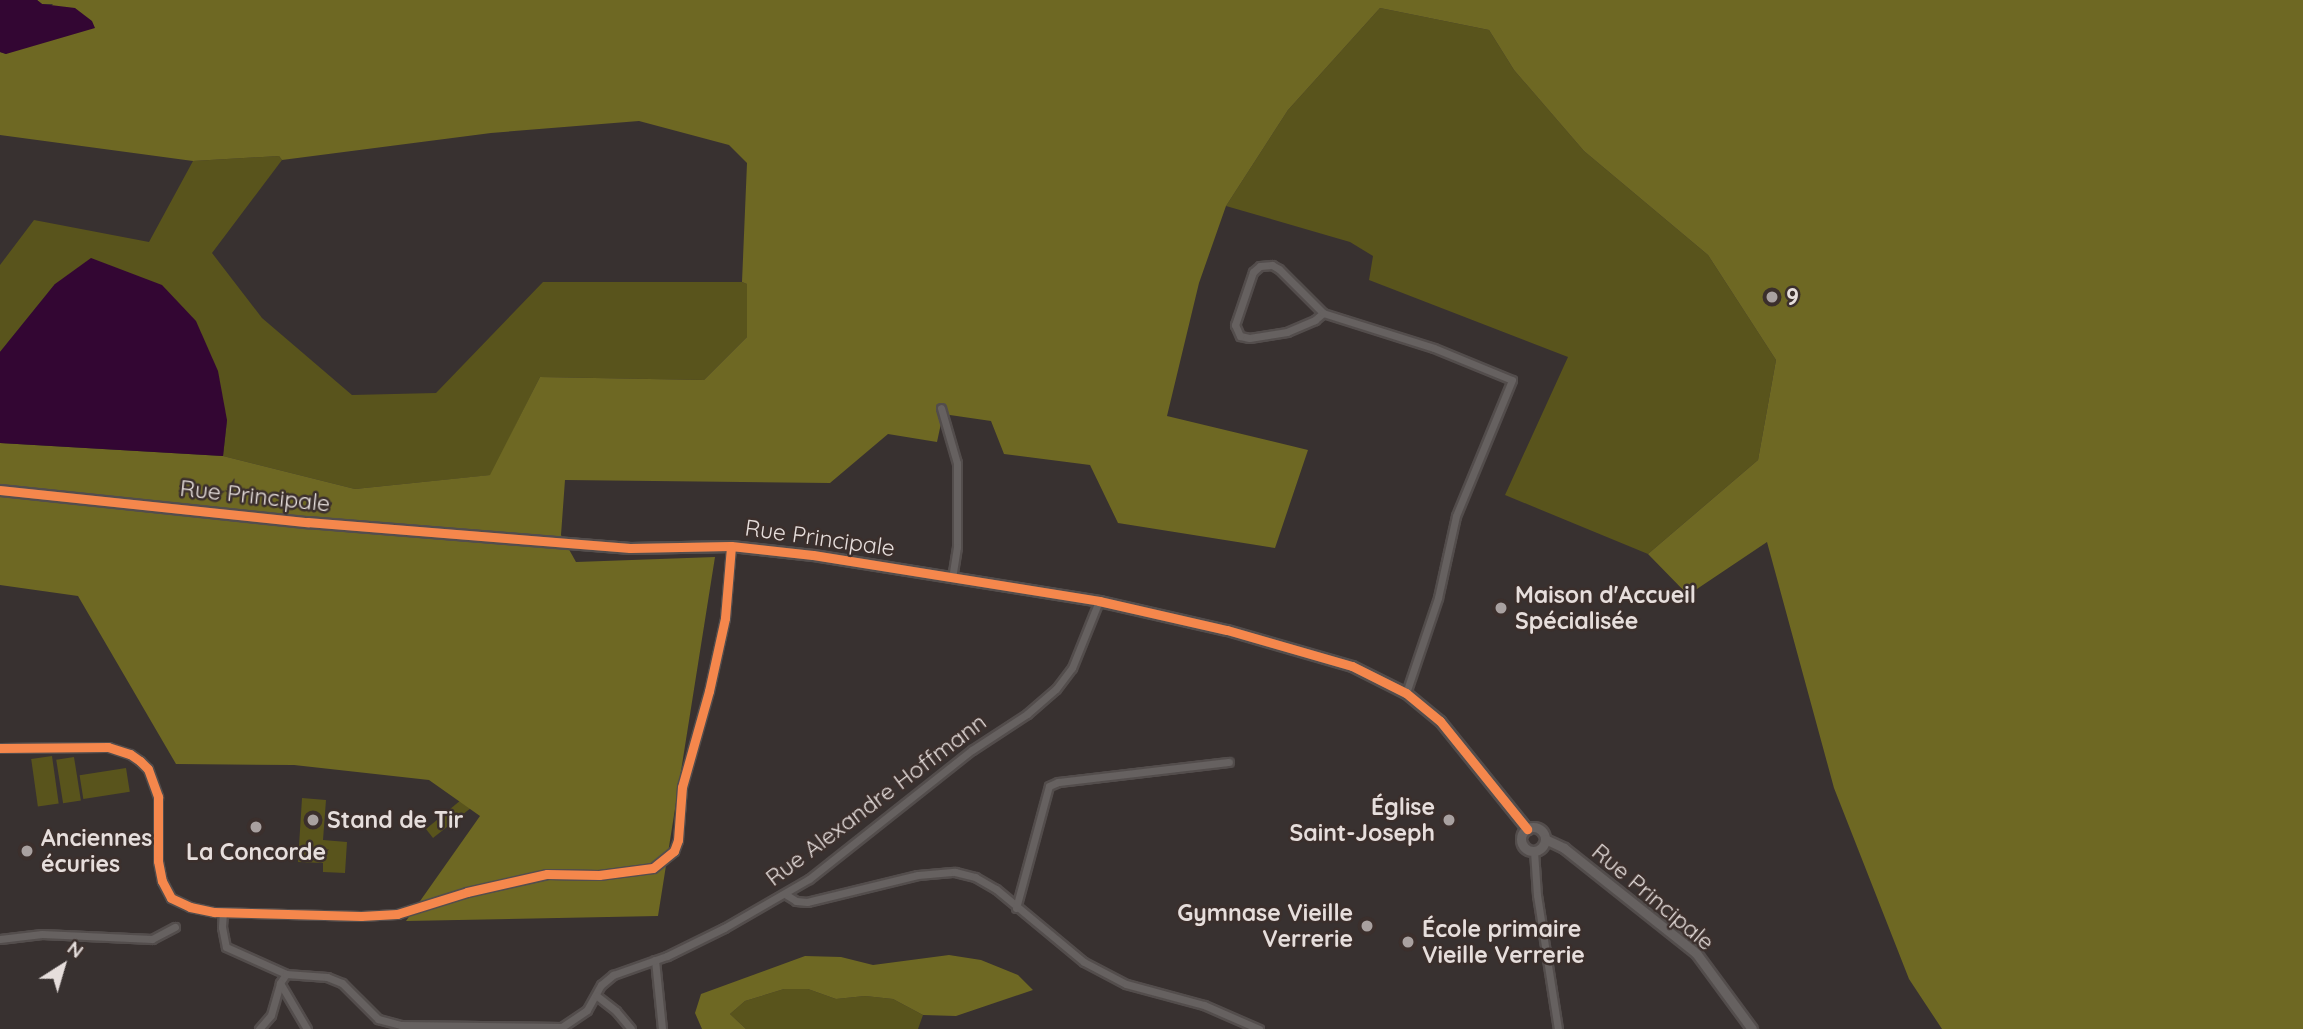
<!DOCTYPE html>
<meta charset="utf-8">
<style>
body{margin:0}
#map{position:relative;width:2303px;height:1029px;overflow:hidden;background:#383130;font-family:Quicksand,sans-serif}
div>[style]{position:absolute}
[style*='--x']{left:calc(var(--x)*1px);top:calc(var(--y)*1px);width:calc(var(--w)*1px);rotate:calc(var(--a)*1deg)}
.green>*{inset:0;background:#59541c;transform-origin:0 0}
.forest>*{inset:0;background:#6e6823}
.water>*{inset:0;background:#330633}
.roads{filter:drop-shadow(2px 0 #534d4c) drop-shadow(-2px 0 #534d4c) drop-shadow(0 2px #534d4c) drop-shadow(0 -2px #534d4c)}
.minor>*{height:7px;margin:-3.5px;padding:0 3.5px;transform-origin:3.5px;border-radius:3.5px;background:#666160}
.tertiary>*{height:9px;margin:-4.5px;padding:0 4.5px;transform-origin:4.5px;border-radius:4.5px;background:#666160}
.tertiary>.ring{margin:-4.5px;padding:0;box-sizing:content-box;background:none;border:9px solid #666160;border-radius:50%}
.cycleway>*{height:9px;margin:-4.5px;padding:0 4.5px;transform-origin:4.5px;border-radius:4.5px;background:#f5874c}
.dots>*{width:19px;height:19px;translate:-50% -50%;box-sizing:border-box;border:4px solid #3b2f2c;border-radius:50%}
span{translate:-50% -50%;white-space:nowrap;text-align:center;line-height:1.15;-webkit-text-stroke:5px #3b2f2c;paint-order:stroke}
.poi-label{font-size:23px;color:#e6dedc;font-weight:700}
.left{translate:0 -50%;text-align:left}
.right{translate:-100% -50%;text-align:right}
.street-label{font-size:23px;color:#e6dedc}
.north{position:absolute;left:28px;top:931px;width:70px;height:70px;-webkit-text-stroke:5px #3b2f2c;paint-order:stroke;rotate:37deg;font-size:19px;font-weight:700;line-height:28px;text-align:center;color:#e6dedc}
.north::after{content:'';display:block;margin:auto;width:24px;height:32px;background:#e6dedc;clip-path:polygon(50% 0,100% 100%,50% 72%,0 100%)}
</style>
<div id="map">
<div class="green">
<div style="clip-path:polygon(1380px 8px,1489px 30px,1514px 70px,1584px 151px,1708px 255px,1776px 360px,1758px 460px,1648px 554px,1505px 495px,1568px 357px,1369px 280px,1373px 256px,1350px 242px,1226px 206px,1288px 110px)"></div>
<div style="clip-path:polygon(279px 156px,282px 160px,212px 253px,262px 318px,352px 395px,436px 393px,543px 282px,742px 282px,747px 284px,747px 337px,704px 380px,540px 377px,491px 475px,355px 489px,223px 456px,227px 420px,55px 284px,0 352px,0 265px,34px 220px,149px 242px,193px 161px)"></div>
<div style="left:52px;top:756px;width:48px;height:21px;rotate:82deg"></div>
<div style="clip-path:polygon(514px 756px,524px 766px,433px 838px,426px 829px)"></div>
<div style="left:74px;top:757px;width:44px;height:18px;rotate:81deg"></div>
<div style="left:126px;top:768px;width:24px;height:47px;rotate:81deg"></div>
<div style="clip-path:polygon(302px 798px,326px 800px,323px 840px,347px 842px,345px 873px,323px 872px,323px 863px,298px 862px)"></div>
<div style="clip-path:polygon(784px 989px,808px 989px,836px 999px,865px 996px,893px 999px,923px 1015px,918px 1029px,746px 1029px,730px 1014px,745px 1001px)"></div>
</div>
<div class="forest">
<div style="clip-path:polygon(37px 0,2303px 0,2303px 1029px,1942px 1029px,1909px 979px,1834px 788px,1767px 542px,1688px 595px,1648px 554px,1758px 460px,1776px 360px,1708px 255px,1584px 151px,1514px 70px,1489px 30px,1380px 8px,1288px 110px,1226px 206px,1199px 283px,1167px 416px,1308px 450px,1275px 548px,1118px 523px,1090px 465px,1004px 454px,991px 421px,943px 414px,937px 442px,888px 434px,830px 483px,565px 480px,561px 535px,576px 562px,715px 557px,658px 916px,406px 921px,480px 816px,429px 780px,294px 765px,176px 764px,78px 596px,0 585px,0 443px,223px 456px,355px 489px,490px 475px,540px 377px,704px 380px,747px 337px,747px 284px,742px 282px,747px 163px,729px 145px,639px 121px,491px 133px,282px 160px,279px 156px,193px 161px,0 135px,0 52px,6px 54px,53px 4px,42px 4px)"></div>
<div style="clip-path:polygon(949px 955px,981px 960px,1018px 975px,1033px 990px,956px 1016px,923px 1015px,893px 999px,865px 996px,836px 999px,808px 989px,784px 989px,745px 1001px,730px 1014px,746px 1029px,702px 1029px,695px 1013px,701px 994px,805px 956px,841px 957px,873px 965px)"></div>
</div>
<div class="water">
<div style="clip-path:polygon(0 0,37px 0,42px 4px,75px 8px,92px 21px,95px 28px,6px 54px,0 52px)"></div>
<div style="clip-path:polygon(91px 258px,162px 285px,196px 321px,218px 371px,227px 420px,223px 456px,0 443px,0 352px,55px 284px)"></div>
</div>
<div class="roads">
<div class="minor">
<div style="--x:1323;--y:313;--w:11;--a:139"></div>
<div style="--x:1315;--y:320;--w:30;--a:157"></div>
<div style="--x:1287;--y:332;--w:38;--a:171"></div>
<div style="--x:1249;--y:338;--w:9;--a:-167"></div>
<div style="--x:1240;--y:336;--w:12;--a:-114"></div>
<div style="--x:1235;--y:325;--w:56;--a:-71.2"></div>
<div style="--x:1253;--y:272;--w:9;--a:-41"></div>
<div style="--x:1260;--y:266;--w:12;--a:-5"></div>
<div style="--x:1272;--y:265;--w:8;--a:30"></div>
<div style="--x:1279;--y:269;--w:62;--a:45"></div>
<div style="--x:1323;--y:313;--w:116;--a:17.5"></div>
<div style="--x:1434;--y:348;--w:84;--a:22.3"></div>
<div style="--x:1512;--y:380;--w:147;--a:112.4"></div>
<div style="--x:1456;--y:516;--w:84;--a:102.4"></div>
<div style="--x:1438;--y:598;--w:100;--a:108.6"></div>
<div style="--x:941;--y:408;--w:57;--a:73.8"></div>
<div style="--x:957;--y:463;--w:84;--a:90"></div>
<div style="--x:957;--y:547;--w:30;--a:99"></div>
<div style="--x:0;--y:748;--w:108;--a:-0.5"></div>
<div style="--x:108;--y:747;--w:23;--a:18"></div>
<div style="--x:130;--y:754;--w:12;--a:35"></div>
<div style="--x:140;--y:761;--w:11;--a:45"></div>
<div style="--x:148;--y:769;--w:30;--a:70"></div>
<div style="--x:158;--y:797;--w:64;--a:90"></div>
<div style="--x:158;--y:861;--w:20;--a:79"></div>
<div style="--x:162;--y:881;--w:19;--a:62"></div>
<div style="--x:171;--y:898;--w:21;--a:25"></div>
<div style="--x:190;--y:907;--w:25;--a:12"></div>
<div style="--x:214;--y:912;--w:147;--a:1.6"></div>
<div style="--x:361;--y:916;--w:36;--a:-3"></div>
<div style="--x:397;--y:914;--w:73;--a:-17.4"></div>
<div style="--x:467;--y:892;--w:82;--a:-12.7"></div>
<div style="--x:547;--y:874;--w:52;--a:1.1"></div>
<div style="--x:599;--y:875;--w:54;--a:-7.4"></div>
<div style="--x:653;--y:868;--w:27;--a:-39"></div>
<div style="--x:674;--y:851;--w:12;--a:-70"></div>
<div style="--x:678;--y:840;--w:53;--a:-85.7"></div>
<div style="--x:682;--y:787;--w:100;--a:-74.3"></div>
<div style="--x:709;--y:691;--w:75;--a:-77.6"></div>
<div style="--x:725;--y:618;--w:72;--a:-85.2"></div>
<div style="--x:1534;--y:851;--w:44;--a:86.1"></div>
<div style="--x:1537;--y:895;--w:136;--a:81.1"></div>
<div style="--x:785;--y:894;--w:13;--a:32"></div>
<div style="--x:796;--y:901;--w:11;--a:5"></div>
<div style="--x:807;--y:902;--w:114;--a:-13.7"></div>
<div style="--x:918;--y:875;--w:37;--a:-5"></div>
<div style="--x:955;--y:872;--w:21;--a:14"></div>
<div style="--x:975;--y:877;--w:24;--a:30"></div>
<div style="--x:996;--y:889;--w:114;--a:39.7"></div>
<div style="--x:1084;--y:962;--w:47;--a:27.6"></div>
<div style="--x:1126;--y:984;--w:81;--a:15.1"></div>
<div style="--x:1204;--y:1005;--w:60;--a:23.6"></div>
<div style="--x:1016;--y:908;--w:126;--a:-74.9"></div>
<div style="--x:1049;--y:786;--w:10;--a:-24"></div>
<div style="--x:1058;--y:782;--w:172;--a:-6.7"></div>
<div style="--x:223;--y:912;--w:15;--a:94"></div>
<div style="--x:222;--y:927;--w:20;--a:79"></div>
<div style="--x:226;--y:947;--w:66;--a:24.2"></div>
<div style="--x:286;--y:974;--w:11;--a:124"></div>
<div style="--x:280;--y:983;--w:53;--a:59.6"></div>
<div style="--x:0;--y:939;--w:42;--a:-6.8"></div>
<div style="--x:42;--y:934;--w:110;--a:2.6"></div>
<div style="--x:152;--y:939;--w:26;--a:-28"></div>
<div style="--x:655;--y:960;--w:69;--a:84.2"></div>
<div style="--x:286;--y:974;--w:41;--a:4.2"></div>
<div style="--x:327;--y:977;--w:16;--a:22"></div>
<div style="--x:342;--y:983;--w:51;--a:45"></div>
<div style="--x:378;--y:1019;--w:24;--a:15"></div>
<div style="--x:401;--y:1025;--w:161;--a:0.7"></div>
<div style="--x:562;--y:1027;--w:30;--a:-34"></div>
<div style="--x:587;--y:1010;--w:29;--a:-61"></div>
<div style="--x:601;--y:985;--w:16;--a:-40"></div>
<div style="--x:613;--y:975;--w:57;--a:-19.4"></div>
<div style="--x:667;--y:956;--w:64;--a:-26.2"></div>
<div style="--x:724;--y:928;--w:98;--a:-30"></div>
<div style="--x:809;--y:879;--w:208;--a:-38.4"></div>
<div style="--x:972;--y:750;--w:66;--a:-33.2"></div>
<div style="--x:1027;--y:714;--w:38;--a:-41"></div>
<div style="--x:1056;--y:689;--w:26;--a:-53"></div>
<div style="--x:1072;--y:668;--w:72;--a:-68.1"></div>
<div style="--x:597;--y:996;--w:24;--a:38"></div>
<div style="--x:616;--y:1011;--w:23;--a:50"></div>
<div style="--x:259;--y:1029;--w:18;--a:-49"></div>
<div style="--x:271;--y:1015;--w:33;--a:-74"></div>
</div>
<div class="tertiary">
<div style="--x:0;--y:490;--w:309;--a:6"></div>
<div style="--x:307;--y:522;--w:324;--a:4.6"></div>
<div style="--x:630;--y:548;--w:101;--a:-1.1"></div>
<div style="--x:731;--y:546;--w:82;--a:6.3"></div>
<div style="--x:813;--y:555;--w:290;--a:9.1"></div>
<div style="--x:1099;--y:601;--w:131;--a:12.8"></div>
<div style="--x:1227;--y:630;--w:130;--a:16.1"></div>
<div style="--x:1352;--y:666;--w:60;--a:26.6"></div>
<div style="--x:1406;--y:693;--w:44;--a:39.5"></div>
<div style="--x:1440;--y:721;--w:139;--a:51.1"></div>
<div class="ring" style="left:1521px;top:827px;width:15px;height:15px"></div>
<div style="--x:1545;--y:839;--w:21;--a:25"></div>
<div style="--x:1564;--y:848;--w:169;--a:38.5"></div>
<div style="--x:1696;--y:953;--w:94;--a:53.6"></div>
</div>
</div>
<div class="cycleway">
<div style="--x:0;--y:490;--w:309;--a:6"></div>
<div style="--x:307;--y:522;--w:324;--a:4.6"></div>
<div style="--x:630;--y:548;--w:101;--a:-1.1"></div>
<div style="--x:731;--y:546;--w:82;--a:6.3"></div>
<div style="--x:813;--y:555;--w:290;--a:9.1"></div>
<div style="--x:1099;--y:601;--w:131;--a:12.8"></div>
<div style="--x:1227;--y:630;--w:130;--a:16.1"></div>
<div style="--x:1352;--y:666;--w:60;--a:26.6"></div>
<div style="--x:1406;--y:693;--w:44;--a:39.5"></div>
<div style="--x:1440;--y:721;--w:139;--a:51.1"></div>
<div style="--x:0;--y:748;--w:108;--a:-0.5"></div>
<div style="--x:108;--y:747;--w:23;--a:18"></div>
<div style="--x:130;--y:754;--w:12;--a:35"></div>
<div style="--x:140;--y:761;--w:11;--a:45"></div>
<div style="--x:148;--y:769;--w:30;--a:70"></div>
<div style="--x:158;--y:797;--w:64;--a:90"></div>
<div style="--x:158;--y:861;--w:20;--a:79"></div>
<div style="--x:162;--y:881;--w:19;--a:62"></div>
<div style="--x:171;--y:898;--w:21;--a:25"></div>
<div style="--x:190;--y:907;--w:25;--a:12"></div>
<div style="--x:214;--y:912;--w:147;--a:1.6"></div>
<div style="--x:361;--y:916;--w:36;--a:-3"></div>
<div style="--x:397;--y:914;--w:73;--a:-17.4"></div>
<div style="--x:467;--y:892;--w:82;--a:-12.7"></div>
<div style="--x:547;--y:874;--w:52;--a:1.1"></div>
<div style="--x:599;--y:875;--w:54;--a:-7.4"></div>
<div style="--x:653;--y:868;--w:27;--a:-39"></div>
<div style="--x:674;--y:851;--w:12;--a:-70"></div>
<div style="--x:678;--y:840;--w:53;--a:-85.7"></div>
<div style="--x:682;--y:787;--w:100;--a:-74.3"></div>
<div style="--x:709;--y:691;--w:75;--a:-77.6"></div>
<div style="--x:725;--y:618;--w:72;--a:-85.2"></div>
</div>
<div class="dots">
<div style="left:1772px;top:297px;background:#a9a1a0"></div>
<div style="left:1501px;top:608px;background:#a9a1a0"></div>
<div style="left:313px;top:820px;background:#a9a1a0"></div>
<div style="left:1449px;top:820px;background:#a9a1a0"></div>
<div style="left:256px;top:827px;background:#a9a1a0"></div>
<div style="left:27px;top:851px;background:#a9a1a0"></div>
<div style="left:1367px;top:926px;background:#a9a1a0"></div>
<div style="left:1408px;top:942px;background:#a9a1a0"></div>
</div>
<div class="poi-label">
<span class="left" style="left:1786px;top:297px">9</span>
<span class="left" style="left:1515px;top:608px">Maison d'Accueil<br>Spécialisée</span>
<span class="right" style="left:1435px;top:820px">Église<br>Saint-Joseph</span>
<span class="left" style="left:327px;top:820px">Stand de Tir</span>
<span class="left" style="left:41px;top:851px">Anciennes<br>écuries</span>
<span style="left:256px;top:852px">La Concorde</span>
<span class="right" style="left:1353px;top:926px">Gymnase Vieille<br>Verrerie</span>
<span class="left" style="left:1422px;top:942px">École primaire<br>Vieille Verrerie</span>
</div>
<div class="street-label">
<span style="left:255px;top:496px;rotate:6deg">Rue Principale</span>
<span style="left:820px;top:538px;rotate:8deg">Rue Principale</span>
<span style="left:876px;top:800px;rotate:-37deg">Rue Alexandre Hoffmann</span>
<span style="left:1653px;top:897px;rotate:40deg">Rue Principale</span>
</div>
<div class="north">N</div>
</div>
